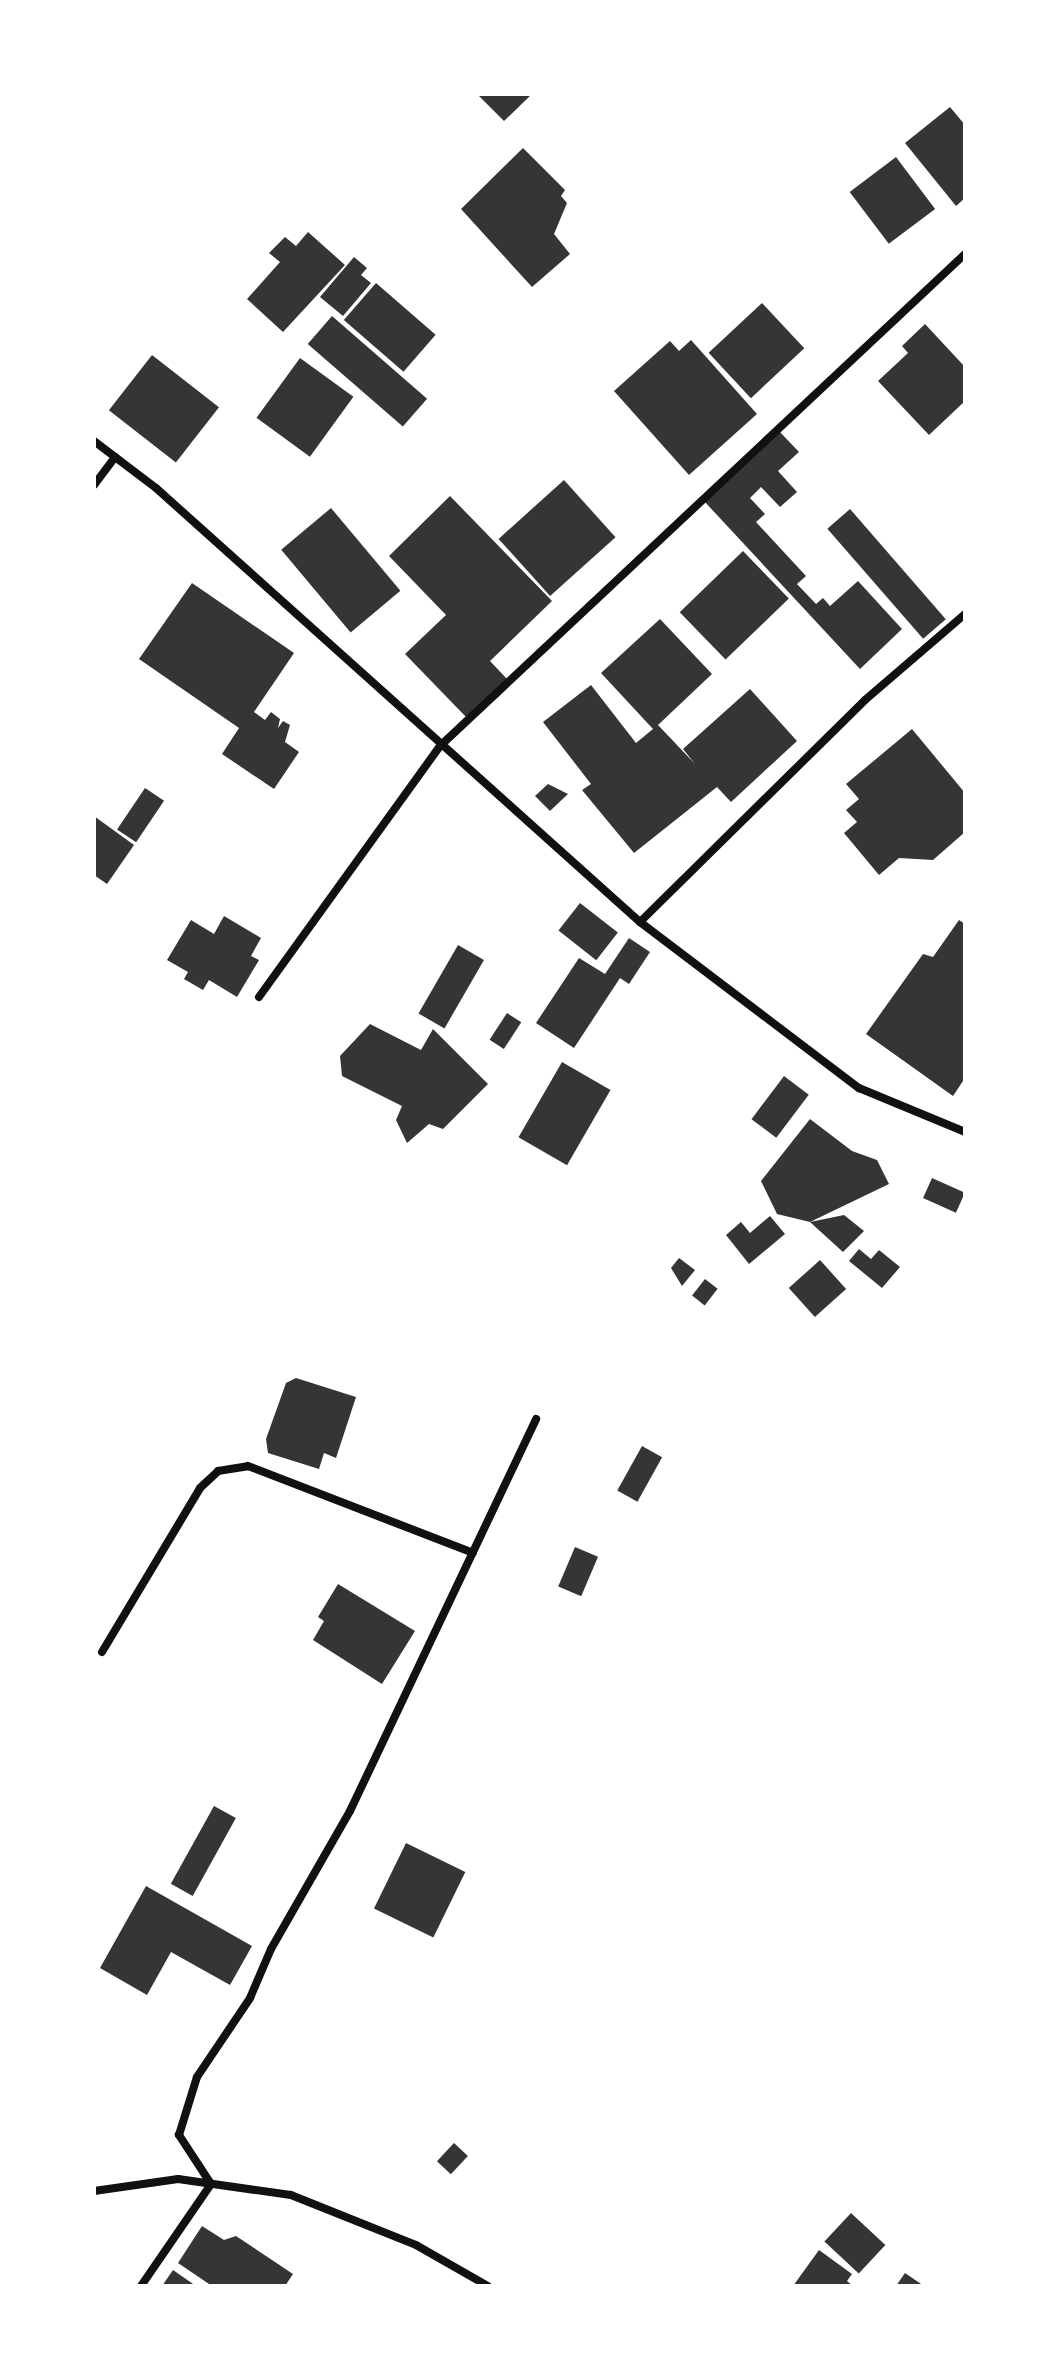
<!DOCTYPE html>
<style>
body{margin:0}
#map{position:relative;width:1059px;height:2380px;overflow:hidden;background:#fff;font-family:"PT Sans Narrow",sans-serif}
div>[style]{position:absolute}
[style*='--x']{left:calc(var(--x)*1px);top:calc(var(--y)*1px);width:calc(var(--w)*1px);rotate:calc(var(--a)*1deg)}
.building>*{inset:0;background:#353535;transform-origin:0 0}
.minor>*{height:8px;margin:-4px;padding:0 4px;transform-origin:4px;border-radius:4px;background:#111}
span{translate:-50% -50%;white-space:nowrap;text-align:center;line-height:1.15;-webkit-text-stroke:6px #fff;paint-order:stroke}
.frame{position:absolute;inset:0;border:96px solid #fff;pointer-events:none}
</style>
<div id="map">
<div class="building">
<div style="clip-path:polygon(477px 94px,532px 94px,504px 121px)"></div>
<div style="clip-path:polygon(950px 107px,965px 125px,965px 198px,956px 206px,905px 143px)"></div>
<div style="clip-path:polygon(523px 148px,565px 190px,561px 196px,567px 203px,554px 234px,570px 254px,532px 287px,461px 209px)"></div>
<div style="left:896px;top:157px;width:65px;height:58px;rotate:53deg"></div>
<div style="clip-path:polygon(308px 232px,345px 265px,283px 332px,247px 299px,280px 262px,269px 253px,285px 237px,296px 246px)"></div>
<div style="clip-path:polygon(354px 257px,367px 268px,361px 275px,371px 283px,343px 316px,320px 297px)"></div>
<div style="left:376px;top:283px;width:79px;height:49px;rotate:41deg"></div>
<div style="left:762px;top:303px;width:62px;height:73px;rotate:47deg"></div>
<div style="left:332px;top:316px;width:126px;height:37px;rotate:41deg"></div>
<div style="clip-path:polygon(925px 324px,965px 367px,965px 401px,929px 435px,878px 381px,908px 353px,902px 346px)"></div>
<div style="clip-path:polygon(691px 340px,757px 414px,689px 475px,614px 391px,670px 341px,679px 351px)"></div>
<div style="left:152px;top:355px;width:85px;height:70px;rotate:38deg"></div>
<div style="left:300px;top:358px;width:66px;height:74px;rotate:36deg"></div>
<div style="clip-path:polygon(779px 431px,799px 452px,778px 471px,797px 492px,780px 507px,761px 487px,750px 498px,765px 514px,756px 522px,806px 576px,797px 584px,816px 604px,823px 598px,830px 606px,858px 581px,902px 629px,860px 669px,704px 501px)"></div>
<div style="left:564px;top:480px;width:77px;height:88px;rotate:48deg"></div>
<div style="clip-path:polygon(450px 496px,552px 601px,490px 661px,507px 679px,467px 718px,405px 654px,446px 615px,389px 556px)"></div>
<div style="left:331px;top:508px;width:108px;height:65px;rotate:50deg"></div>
<div style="left:850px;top:509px;width:146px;height:30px;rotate:49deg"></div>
<div style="left:743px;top:551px;width:66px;height:88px;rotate:46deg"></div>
<div style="clip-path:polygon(192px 583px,294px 653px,254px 712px,265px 720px,271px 712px,280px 719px,278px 728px,283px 721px,290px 725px,285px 742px,299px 752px,274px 789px,222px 754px,239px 728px,139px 659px)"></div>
<div style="clip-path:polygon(660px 619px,712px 674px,658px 725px,695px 764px,683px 749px,750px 689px,797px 741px,731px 802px,717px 787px,634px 853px,582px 790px,591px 784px,543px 722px,591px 685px,636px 743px,653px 729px,601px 673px)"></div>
<div style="clip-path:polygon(912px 729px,965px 793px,965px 832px,933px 860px,899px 858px,879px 875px,844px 833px,857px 822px,846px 810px,859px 799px,846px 784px)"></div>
<div style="clip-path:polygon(548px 784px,568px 794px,550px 811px,535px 796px)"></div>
<div style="left:145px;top:788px;width:23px;height:50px;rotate:34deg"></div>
<div style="clip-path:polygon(94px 816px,134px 845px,107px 884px,94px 875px)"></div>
<div style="left:580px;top:903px;width:48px;height:35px;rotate:38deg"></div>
<div style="clip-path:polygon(224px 916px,261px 938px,251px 956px,259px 960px,237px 997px,209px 980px,203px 990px,184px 979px,188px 972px,167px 960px,191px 920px,214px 934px)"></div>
<div style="clip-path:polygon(959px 920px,965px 924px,965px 1078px,953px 1096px,866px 1034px,923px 954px,933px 957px)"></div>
<div style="clip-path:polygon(629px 938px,650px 952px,629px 984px,620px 978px,574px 1048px,536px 1023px,579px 958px,605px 974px)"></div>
<div style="left:458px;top:945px;width:30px;height:79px;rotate:30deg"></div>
<div style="left:507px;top:1013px;width:17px;height:32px;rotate:33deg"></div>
<div style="clip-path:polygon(370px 1024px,421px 1050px,433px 1029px,488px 1084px,443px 1129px,429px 1124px,407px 1143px,396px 1120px,402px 1106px,342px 1076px,340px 1056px)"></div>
<div style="left:562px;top:1062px;width:56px;height:87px;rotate:30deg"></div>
<div style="left:784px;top:1076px;width:31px;height:54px;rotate:37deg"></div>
<div style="clip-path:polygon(810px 1119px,852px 1151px,877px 1160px,889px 1184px,810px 1222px,844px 1215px,864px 1231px,843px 1252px,810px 1222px,777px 1214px,761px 1181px)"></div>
<div style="left:932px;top:1178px;width:36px;height:22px;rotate:24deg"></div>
<div style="clip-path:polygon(770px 1216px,785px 1234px,749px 1264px,726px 1235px,741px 1222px,750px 1233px)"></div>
<div style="clip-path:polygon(859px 1249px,871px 1259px,879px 1250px,900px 1267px,882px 1288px,849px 1261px)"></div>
<div style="clip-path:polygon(679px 1258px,695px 1270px,682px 1286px,671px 1268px)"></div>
<div style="left:820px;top:1260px;width:39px;height:42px;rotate:48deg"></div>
<div style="left:705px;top:1279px;width:16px;height:21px;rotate:38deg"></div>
<div style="clip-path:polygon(296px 1378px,356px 1397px,336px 1458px,324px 1453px,319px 1469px,268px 1453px,266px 1439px,286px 1383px)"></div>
<div style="left:642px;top:1446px;width:23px;height:51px;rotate:29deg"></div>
<div style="left:575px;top:1547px;width:25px;height:43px;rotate:23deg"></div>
<div style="clip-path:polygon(338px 1584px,415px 1631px,382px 1684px,313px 1640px,324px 1621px,318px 1617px)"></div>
<div style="left:214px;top:1806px;width:25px;height:89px;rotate:29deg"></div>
<div style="left:406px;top:1843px;width:66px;height:73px;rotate:26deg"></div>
<div style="clip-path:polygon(146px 1886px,252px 1946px,230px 1985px,171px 1952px,147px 1995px,100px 1968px)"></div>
<div style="left:454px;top:2143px;width:19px;height:25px;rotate:43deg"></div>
<div style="left:851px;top:2213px;width:47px;height:39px;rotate:43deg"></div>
<div style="clip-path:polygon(202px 2226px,224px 2240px,236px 2236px,293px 2274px,285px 2286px,212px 2286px,178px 2263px)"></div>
<div style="clip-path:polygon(819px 2250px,852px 2274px,847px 2281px,853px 2286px,793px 2286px)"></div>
<div style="clip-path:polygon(173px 2270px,196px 2286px,162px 2286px)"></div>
<div style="clip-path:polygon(905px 2273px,924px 2286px,896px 2286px)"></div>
</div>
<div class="minor">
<div style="--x:94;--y:441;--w:78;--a:37.2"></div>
<div style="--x:156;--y:488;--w:650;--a:41.88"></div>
<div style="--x:640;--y:922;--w:275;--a:37.2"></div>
<div style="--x:859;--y:1088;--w:115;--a:22.5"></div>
<div style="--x:94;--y:485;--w:35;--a:-53"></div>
<div style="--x:640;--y:922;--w:316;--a:-44.6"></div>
<div style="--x:865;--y:700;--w:132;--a:-40.7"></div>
<div style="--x:259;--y:997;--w:309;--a:-54.2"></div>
<div style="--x:440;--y:746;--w:720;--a:-43.14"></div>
<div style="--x:102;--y:1652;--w:191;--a:-59.1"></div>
<div style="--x:200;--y:1488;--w:25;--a:-43"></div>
<div style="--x:218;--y:1471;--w:30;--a:-9"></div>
<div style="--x:248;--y:1466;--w:241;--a:21.1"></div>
<div style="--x:94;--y:2191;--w:85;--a:-8.1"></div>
<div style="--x:178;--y:2179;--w:114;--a:8.1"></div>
<div style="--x:291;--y:2195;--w:135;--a:21.8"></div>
<div style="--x:416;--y:2245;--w:83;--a:29.7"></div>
<div style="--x:141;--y:2286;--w:124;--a:-55.5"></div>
<div style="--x:211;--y:2184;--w:59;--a:-123.1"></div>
<div style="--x:179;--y:2135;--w:61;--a:-72.8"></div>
<div style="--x:197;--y:2077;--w:95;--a:-56.1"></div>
<div style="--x:250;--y:1998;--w:53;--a:-66.8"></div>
<div style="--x:271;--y:1949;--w:159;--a:-60.2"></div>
<div style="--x:350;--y:1811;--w:434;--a:-64.6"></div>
</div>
<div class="frame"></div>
</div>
